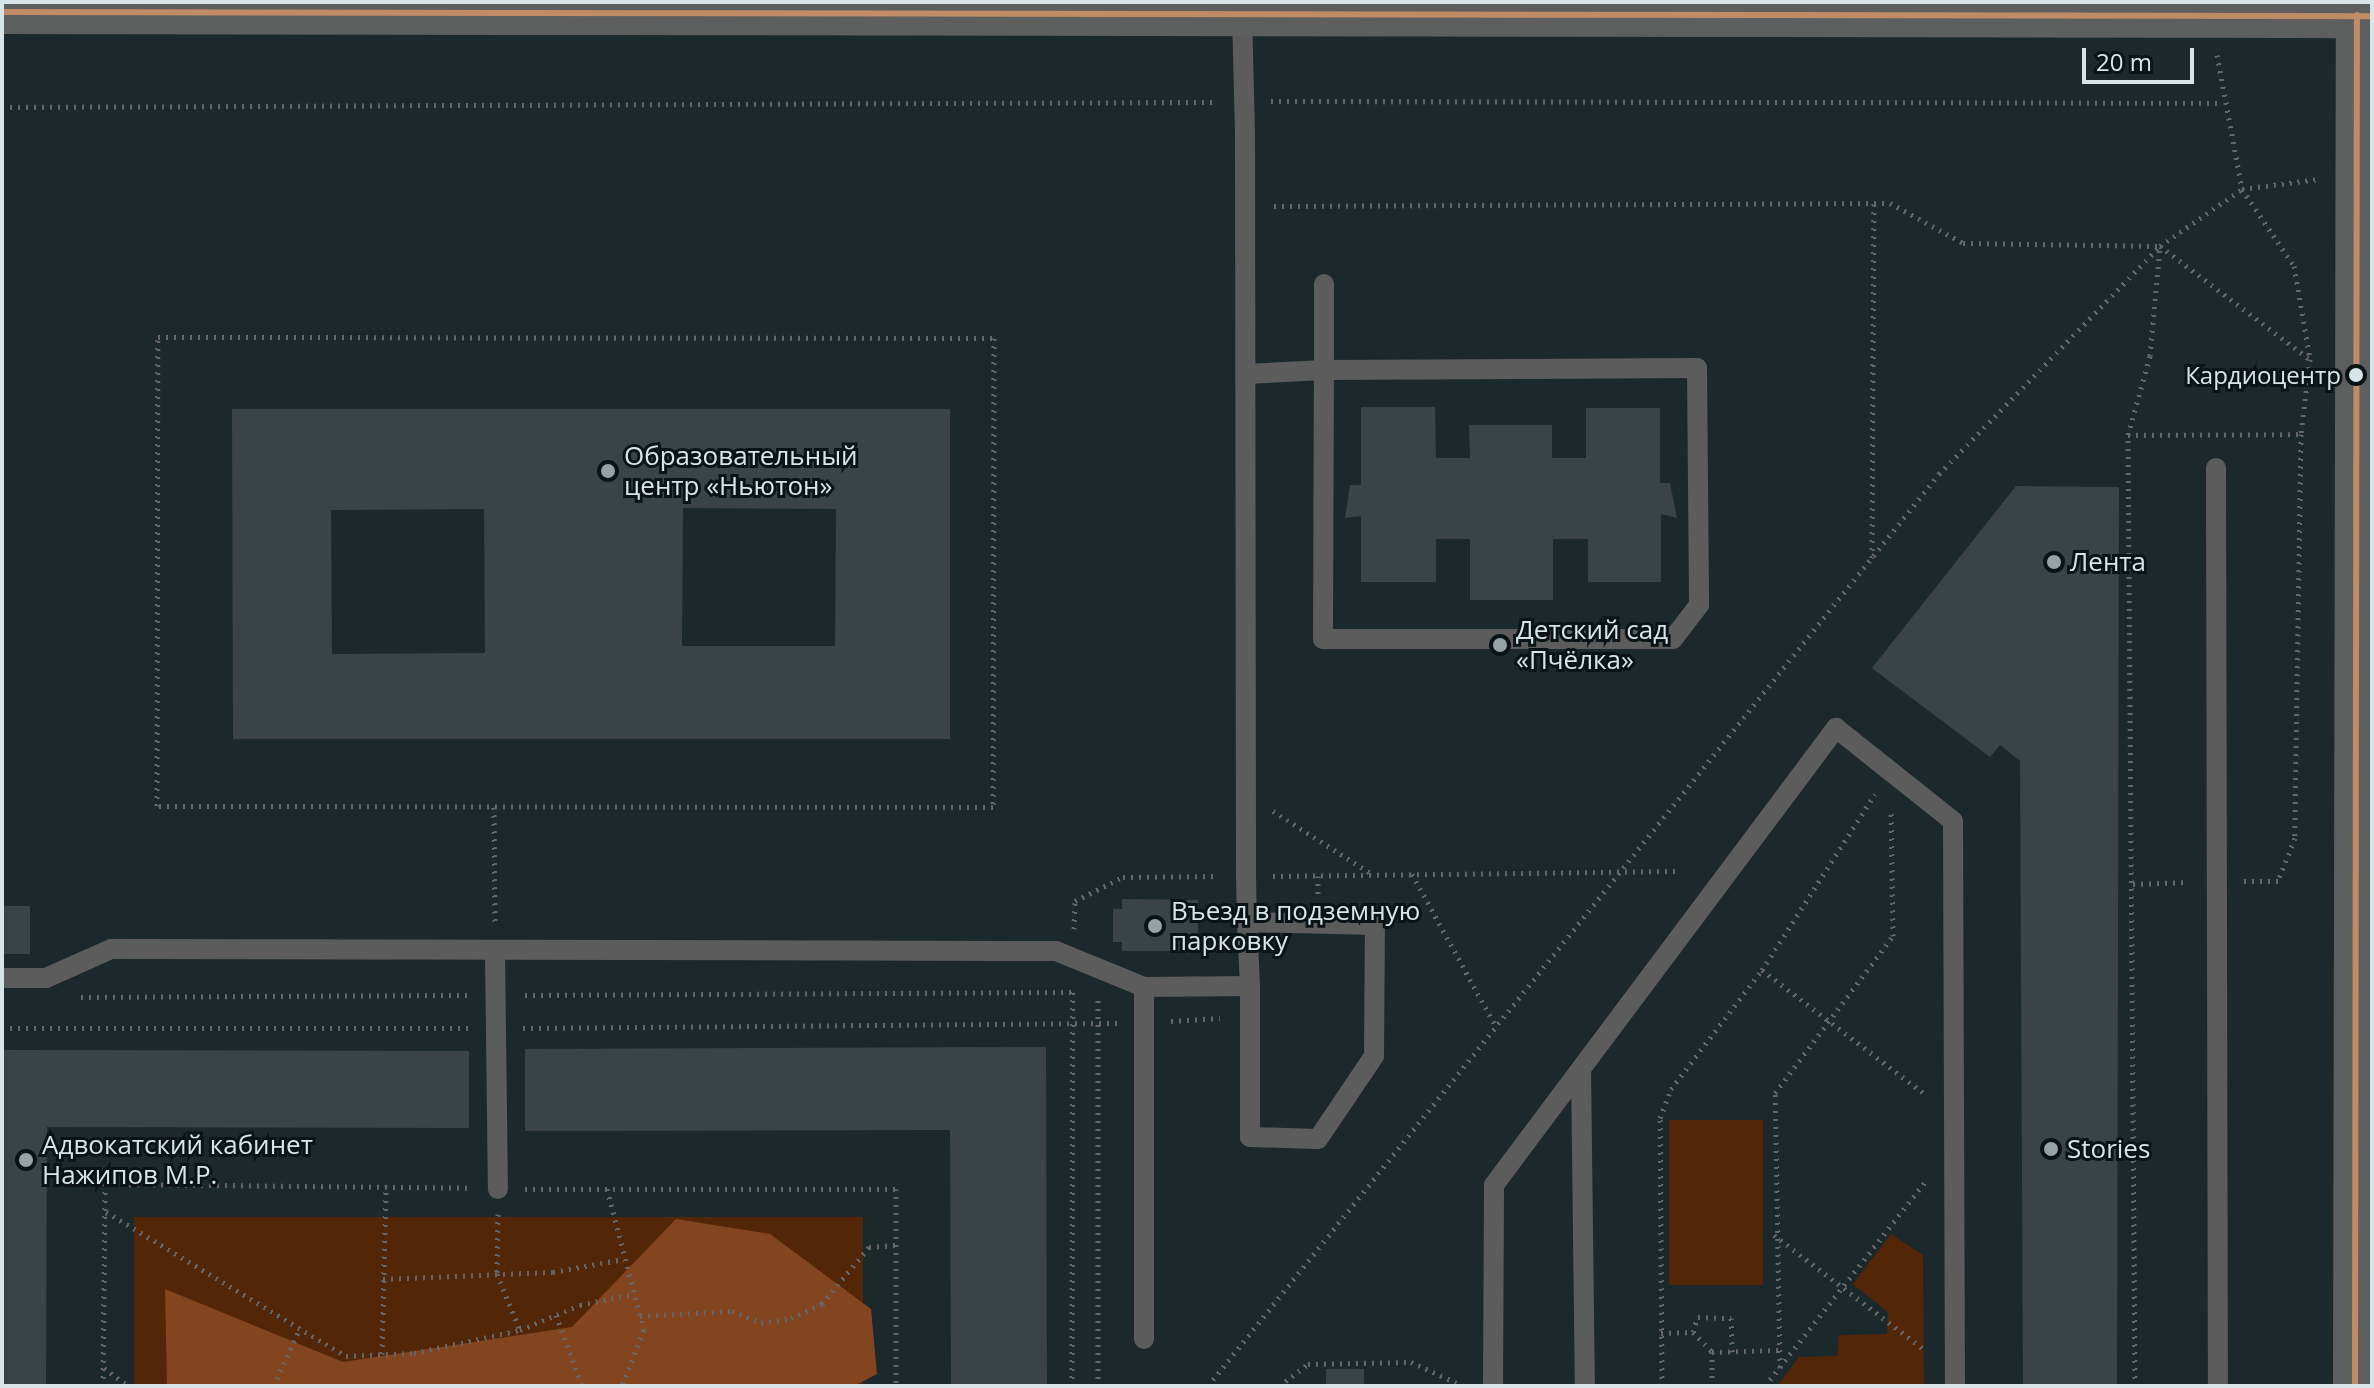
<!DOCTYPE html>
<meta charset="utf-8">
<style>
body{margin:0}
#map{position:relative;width:2374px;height:1388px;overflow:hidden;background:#1c292c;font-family:"Open Sans",sans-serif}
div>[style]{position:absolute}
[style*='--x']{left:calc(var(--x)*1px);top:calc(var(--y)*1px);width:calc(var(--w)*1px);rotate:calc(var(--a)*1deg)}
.green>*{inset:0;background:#532607;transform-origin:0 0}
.forest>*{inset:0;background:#83451f}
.building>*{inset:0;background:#3a4446;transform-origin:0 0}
.path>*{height:5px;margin-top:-2.5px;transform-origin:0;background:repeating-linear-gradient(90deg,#646667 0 2px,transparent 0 8px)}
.lane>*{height:20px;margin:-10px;padding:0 10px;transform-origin:10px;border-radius:10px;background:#5d5c5c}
.secondary>*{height:44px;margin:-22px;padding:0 22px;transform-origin:22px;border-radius:22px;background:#5d5f5e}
.bus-1>*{height:6px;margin:-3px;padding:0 3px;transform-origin:3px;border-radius:3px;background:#c18c65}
.dots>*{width:22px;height:22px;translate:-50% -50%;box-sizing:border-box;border:4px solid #0a1416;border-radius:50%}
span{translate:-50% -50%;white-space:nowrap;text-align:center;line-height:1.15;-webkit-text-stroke:6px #0a1416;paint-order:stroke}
.bus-label{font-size:24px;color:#d7e5e8}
.right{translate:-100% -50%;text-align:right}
.poi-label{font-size:26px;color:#d7e5e8}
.left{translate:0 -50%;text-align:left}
.frame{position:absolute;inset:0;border:4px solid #d7e5e8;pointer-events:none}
.scale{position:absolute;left:2082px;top:48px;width:112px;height:36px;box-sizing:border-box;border:4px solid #d7e5e8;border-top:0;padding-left:10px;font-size:24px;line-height:28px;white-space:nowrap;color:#d7e5e8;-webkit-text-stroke:6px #0a1416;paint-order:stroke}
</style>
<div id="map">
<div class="green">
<div style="left:1669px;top:1120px;width:94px;height:165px"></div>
<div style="left:863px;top:1217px;width:169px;height:729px;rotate:90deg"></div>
<div style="clip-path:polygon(1891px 1234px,1923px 1255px,1924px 1386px,1777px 1386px,1799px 1357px,1837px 1356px,1839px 1335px,1887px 1334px,1888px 1312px,1853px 1284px)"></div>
</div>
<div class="forest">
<div style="clip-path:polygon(676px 1219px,770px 1234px,871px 1309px,877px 1374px,854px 1386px,167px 1386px,165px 1289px,343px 1362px,572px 1327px)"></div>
</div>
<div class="building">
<div style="clip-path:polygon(1361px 407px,1435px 407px,1436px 458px,1470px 458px,1469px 425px,1552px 425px,1552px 458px,1586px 458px,1586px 408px,1660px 408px,1660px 483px,1670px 483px,1677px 518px,1661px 514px,1661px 582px,1588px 582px,1588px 539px,1553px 539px,1553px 600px,1470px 600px,1470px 539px,1436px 539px,1436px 582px,1361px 582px,1361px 516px,1345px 518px,1350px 485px,1361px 485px)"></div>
<div style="clip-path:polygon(evenodd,232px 409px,950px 409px,950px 739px,233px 739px,232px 409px,683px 508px,836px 509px,835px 646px,682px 646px,683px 508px,232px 409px,484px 509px,485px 653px,332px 654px,331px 510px,484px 509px)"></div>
<div style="clip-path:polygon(2016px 486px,2119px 487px,2117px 1386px,2023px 1386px,2020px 761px,2000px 745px,1990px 757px,1872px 668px)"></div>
<div style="clip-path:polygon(1122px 899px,1198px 900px,1198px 951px,1122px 951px,1122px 942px,1113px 942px,1113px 909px,1122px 909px)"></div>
<div style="left:2px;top:906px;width:28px;height:48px"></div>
<div style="clip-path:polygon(1046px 1047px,1047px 1386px,951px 1386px,950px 1130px,525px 1131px,525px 1049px)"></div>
<div style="clip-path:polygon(2px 1050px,469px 1051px,469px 1128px,47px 1127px,46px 1386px,2px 1386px)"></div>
<div style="left:1326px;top:1369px;width:38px;height:17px"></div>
</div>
<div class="path">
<div style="--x:2217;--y:55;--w:136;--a:79.4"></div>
<div style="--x:2242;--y:189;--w:78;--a:-7.4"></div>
<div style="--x:1271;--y:101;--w:950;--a:0.12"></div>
<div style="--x:2;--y:107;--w:1215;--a:-0.24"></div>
<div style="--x:1274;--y:206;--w:616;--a:-0.28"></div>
<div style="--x:1890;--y:203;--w:83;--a:28.7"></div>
<div style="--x:1963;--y:243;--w:197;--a:0.9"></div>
<div style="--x:2160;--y:246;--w:186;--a:37.1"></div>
<div style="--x:158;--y:337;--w:836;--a:0.07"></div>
<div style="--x:994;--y:338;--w:469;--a:90.1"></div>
<div style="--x:993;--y:807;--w:836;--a:-179.93"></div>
<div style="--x:157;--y:806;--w:469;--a:-89.9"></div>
<div style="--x:2128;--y:435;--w:173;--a:-0.3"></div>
<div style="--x:1872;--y:558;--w:355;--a:-89.7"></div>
<div style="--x:494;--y:807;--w:115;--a:89.5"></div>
<div style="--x:1273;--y:811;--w:117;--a:32.5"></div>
<div style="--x:1412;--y:874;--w:175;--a:61.2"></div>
<div style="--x:1273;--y:876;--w:403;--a:-0.7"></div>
<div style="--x:1318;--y:876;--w:19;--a:90"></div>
<div style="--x:2133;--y:884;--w:56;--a:-2"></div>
<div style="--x:1074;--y:929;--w:28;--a:-88"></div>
<div style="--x:1075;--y:901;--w:54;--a:-26.6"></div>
<div style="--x:1123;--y:877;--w:96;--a:-0.6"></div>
<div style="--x:1762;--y:970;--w:205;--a:37.3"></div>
<div style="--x:525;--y:995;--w:550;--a:-0.31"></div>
<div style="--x:81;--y:997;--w:386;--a:-0.3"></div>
<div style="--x:1171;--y:1021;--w:49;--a:-3.5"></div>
<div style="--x:2;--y:1028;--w:467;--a:0"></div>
<div style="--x:523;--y:1028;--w:594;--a:-0.48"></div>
<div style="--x:525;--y:1189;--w:371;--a:0"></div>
<div style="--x:896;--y:1189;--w:197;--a:90"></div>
<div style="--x:607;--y:1189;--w:146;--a:75.3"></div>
<div style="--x:644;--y:1330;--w:60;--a:111.4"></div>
<div style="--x:106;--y:1212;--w:280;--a:31"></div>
<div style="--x:346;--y:1356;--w:68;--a:-2.5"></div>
<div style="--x:414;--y:1353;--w:108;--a:-12.2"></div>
<div style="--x:520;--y:1330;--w:65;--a:-22.6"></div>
<div style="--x:580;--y:1305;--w:54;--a:-11.7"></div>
<div style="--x:498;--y:1214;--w:60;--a:91"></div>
<div style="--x:497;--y:1274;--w:61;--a:67.7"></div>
<div style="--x:1774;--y:1235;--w:190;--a:37.3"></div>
<div style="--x:383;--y:1279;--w:170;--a:-2.4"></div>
<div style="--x:553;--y:1272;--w:72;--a:-10.4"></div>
<div style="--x:556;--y:1315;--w:76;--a:69.9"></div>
<div style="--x:640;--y:1316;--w:92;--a:-3.1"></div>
<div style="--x:732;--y:1311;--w:31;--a:22"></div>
<div style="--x:761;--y:1323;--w:30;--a:-9"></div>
<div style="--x:791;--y:1318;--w:34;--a:-24"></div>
<div style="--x:822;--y:1304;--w:74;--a:-50.5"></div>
<div style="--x:869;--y:1247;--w:27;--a:-4"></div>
<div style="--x:1693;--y:1332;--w:16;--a:-72"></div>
<div style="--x:1698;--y:1317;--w:33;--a:2"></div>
<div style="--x:1731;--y:1318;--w:34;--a:88"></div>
<div style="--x:1661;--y:1333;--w:32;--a:-2"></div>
<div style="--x:1693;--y:1332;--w:28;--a:46"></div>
<div style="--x:1712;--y:1352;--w:67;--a:-1.7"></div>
<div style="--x:1712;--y:1352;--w:34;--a:90"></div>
<div style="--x:382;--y:1354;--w:168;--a:-88.6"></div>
<div style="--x:104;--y:1368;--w:30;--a:37"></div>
<div style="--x:1780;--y:1368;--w:275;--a:-91"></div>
<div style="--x:1775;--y:1093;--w:196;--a:-53.1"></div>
<div style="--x:1893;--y:936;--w:127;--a:-90.9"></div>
<div style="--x:103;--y:1386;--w:202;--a:-89.4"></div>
<div style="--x:105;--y:1184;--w:366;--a:0.6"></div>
<div style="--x:274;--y:1386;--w:64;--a:-65.9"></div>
<div style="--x:1072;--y:1386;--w:395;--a:-89.9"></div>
<div style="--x:1098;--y:1386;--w:387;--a:-90"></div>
<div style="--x:1208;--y:1386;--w:1169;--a:-51.29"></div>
<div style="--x:1939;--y:474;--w:316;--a:-45.9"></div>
<div style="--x:1279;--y:1386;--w:36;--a:-37"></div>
<div style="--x:1308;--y:1364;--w:103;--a:-1.1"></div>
<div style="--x:1411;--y:1362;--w:58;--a:24.4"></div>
<div style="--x:1662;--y:1386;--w:268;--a:-90.4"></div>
<div style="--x:1660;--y:1118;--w:31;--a:-69"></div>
<div style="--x:1671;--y:1089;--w:150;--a:-52.6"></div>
<div style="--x:1762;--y:970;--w:209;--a:-57.3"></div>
<div style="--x:1765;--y:1386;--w:259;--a:-51.9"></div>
<div style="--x:2135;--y:1386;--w:951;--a:-90.42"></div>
<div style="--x:2128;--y:435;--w:82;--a:-74.4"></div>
<div style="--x:2150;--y:356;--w:110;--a:-84.8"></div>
<div style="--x:2160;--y:246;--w:100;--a:-34.8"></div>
<div style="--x:2242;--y:189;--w:93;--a:56"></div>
<div style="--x:2294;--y:266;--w:94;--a:80.2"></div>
<div style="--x:2310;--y:359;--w:76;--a:96.8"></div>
<div style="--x:2301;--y:434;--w:404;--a:90.9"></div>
<div style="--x:2295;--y:838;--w:46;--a:111.6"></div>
<div style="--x:2278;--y:881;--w:35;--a:180"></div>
</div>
<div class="lane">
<div style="--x:1242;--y:12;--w:123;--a:88.6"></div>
<div style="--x:1245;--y:135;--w:741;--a:89.92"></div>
<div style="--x:1246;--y:876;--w:46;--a:88.8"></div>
<div style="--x:1247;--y:922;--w:64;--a:87.3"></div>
<div style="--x:1250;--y:986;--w:151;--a:90"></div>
<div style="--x:1250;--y:1137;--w:68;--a:1.7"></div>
<div style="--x:1318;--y:1139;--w:100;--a:-56"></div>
<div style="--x:1374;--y:1056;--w:131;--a:-89.6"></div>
<div style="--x:1375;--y:925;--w:128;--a:-178.7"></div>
<div style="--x:1246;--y:374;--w:78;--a:-2.9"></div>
<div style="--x:1324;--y:370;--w:373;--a:-0.3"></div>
<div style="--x:1697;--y:368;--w:237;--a:89.5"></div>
<div style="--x:1699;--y:605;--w:43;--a:127.4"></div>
<div style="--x:1673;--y:639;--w:350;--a:180"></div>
<div style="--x:1323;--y:639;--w:269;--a:-89.8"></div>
<div style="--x:1324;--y:370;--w:86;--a:-90"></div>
<div style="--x:2216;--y:468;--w:918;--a:89.88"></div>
<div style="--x:495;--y:951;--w:238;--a:89.3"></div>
<div style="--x:2;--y:978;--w:44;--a:0"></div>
<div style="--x:46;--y:978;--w:71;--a:-24"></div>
<div style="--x:111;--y:949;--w:945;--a:0.12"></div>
<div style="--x:1056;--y:951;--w:95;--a:22.2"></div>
<div style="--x:1144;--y:987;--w:352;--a:90"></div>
<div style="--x:1144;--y:987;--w:106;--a:-0.5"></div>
<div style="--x:1581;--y:1069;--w:317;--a:89.3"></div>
<div style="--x:1493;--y:1386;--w:201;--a:-89.7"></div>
<div style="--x:1494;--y:1185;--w:571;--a:-53.19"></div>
<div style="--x:1836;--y:728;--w:149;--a:38.5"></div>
<div style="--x:1953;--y:821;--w:565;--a:89.8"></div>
</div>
<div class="secondary">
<div style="--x:2;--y:12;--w:2370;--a:0.1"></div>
<div style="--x:2355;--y:1386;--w:1384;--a:-89.88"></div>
</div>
<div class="bus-1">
<div style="--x:2;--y:12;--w:2370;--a:0.1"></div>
<div style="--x:2355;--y:1386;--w:1371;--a:-89.92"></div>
</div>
<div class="dots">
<div style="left:2356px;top:375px;background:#d7e5e8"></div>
<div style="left:608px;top:471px;background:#96a3a6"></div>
<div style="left:2054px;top:562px;background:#96a3a6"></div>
<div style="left:1500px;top:645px;background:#96a3a6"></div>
<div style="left:1155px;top:926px;background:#96a3a6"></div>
<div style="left:2051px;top:1149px;background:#96a3a6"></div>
<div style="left:26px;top:1160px;background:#96a3a6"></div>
</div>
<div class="bus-label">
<span class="right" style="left:2341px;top:375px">Кардиоцентр</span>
</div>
<div class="poi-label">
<span class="left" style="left:624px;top:471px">Образовательный<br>центр «Ньютон»</span>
<span class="left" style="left:2070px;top:562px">Лента</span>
<span class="left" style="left:1516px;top:645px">Детский сад<br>«Пчёлка»</span>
<span class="left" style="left:1171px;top:926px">Въезд в подземную<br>парковку</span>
<span class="left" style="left:42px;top:1160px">Адвокатский кабинет<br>Нажипов М.Р.</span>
<span class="left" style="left:2067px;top:1149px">Stories</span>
</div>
<div class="frame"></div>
<div class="scale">20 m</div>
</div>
